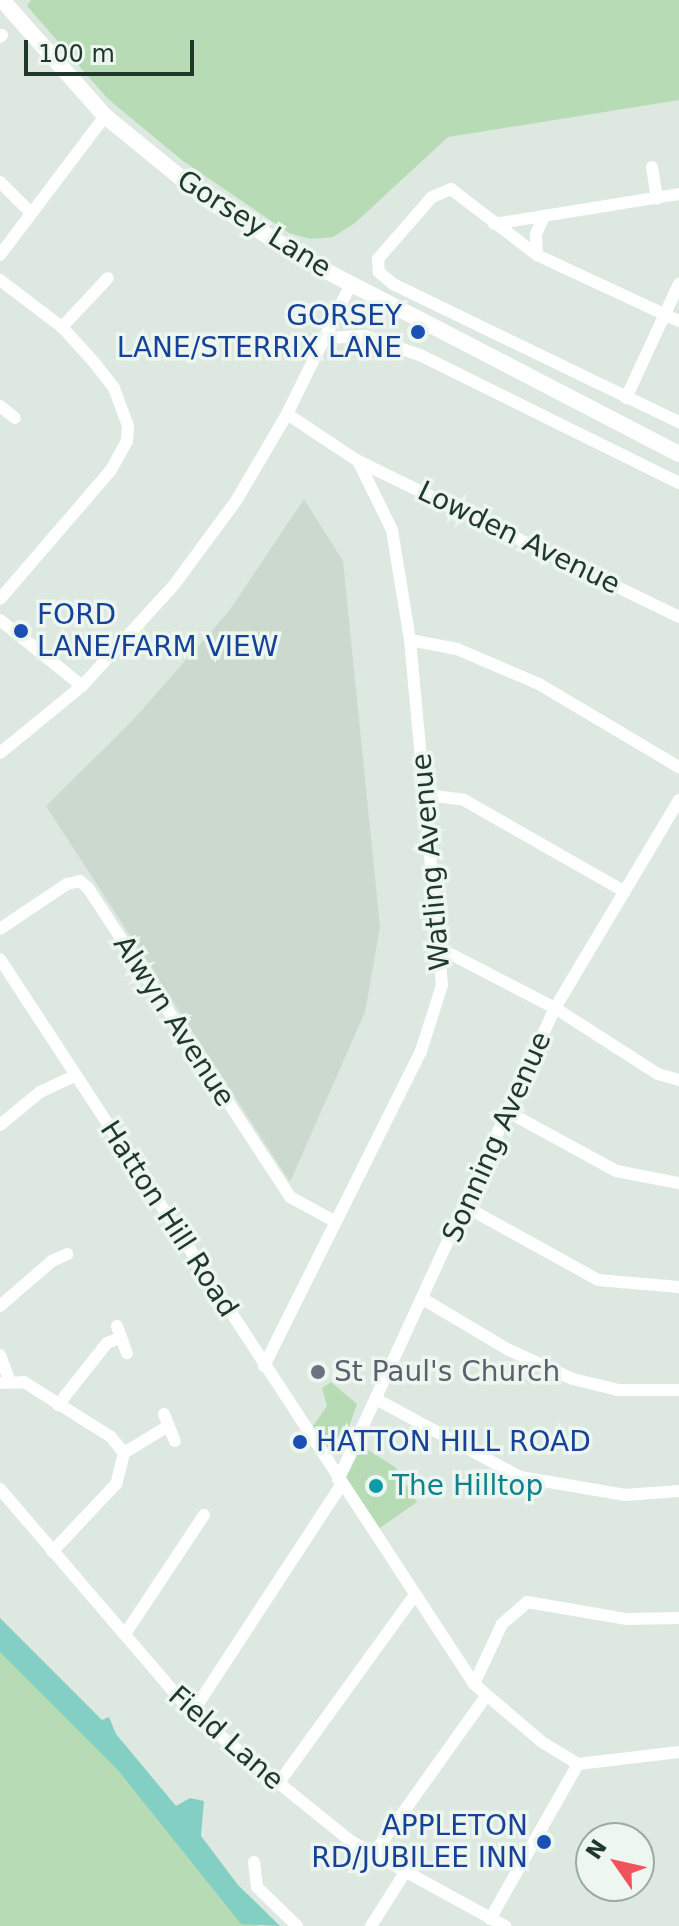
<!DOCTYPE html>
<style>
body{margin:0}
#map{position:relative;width:679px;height:1926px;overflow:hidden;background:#dde9e0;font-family:"DejaVu Sans",sans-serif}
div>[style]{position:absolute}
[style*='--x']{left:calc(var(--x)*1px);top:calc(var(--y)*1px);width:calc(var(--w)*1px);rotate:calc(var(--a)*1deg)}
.built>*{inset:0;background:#cbd9cf}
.green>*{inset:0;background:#b7dbb5}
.water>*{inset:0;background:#84cfc4}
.minor>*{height:12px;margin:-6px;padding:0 6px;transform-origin:6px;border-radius:6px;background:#fff}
.secondary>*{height:16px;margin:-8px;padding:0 8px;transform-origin:8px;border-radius:8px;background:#fff}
.dots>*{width:22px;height:22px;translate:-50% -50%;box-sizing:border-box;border:4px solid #edf6ef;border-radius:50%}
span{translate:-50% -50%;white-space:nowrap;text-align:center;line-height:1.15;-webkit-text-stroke:7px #edf6ef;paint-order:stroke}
.street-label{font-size:28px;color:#1f382a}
.transit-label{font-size:28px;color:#164399}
.right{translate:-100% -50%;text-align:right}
.left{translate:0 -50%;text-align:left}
.worship-label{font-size:28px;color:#5b616d}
.culture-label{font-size:28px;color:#0d838f}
.north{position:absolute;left:575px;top:1822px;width:80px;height:80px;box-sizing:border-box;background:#edf6ef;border:2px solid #9baaa0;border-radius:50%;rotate:304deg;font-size:22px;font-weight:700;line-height:32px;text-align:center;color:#1f382a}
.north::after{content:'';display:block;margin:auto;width:28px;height:36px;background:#f2525c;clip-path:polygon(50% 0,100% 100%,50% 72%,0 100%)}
.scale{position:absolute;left:24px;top:40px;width:170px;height:36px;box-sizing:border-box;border:4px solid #1f382a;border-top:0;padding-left:10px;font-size:24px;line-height:28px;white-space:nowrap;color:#1f382a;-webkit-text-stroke:6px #edf6ef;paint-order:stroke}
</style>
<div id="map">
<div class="built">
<div style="clip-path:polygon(304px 499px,343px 561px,380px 927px,365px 1012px,290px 1182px,46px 806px,132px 721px,229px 611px)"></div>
</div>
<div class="green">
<div style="clip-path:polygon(31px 0,679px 0,679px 100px,448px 137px,355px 223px,333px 237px,310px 239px,289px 233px,183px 161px,108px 99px,27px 6px)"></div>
<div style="clip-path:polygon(331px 1382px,357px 1404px,342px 1447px,331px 1452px,313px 1426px,327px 1406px,322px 1388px)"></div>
<div style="clip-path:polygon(362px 1446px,395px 1467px,417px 1502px,380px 1528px,346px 1478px)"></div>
<div style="clip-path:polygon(0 1633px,259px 1926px,0 1926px)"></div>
</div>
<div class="water">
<div style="clip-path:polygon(0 1618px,102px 1720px,109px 1717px,116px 1734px,176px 1806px,190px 1798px,204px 1801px,201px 1836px,238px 1885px,280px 1926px,241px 1924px,117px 1769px,0 1652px)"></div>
</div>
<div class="minor">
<div style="--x:0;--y:37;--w:3;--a:-45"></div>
<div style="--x:652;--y:167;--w:32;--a:81"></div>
<div style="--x:0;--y:182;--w:44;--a:45"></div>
<div style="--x:494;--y:224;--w:187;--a:-9.2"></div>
<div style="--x:0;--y:255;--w:174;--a:-52.9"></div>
<div style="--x:537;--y:255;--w:21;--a:-93"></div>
<div style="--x:536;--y:234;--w:20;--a:-66"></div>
<div style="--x:0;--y:280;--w:78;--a:37.2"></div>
<div style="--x:62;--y:327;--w:46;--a:47.6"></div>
<div style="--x:93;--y:361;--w:34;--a:52"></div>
<div style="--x:114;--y:388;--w:40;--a:69.8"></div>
<div style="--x:128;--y:426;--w:15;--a:94"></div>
<div style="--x:127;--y:441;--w:33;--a:119"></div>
<div style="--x:111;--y:470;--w:170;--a:130.7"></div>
<div style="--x:679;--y:321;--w:157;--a:-155.1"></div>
<div style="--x:537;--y:255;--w:108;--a:-142.5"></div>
<div style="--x:451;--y:189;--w:21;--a:157"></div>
<div style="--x:432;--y:197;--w:82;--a:131.1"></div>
<div style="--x:378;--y:259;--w:13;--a:86"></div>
<div style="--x:379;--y:272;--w:18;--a:41"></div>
<div style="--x:393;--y:284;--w:318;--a:25.8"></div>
<div style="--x:62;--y:327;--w:67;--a:-46.8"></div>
<div style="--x:324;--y:338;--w:41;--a:-2.8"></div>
<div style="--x:365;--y:336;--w:58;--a:19.1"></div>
<div style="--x:420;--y:355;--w:289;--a:26.3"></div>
<div style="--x:626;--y:398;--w:126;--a:-65.1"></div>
<div style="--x:0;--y:406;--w:19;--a:39"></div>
<div style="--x:358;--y:461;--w:357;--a:25.9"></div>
<div style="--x:0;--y:620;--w:105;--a:38.8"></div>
<div style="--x:410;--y:640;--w:48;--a:10.8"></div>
<div style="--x:457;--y:649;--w:89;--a:23.1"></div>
<div style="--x:539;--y:684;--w:163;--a:30.7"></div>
<div style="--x:0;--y:753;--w:106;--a:-39.3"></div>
<div style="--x:82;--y:686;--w:137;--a:-47.7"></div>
<div style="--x:174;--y:585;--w:104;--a:-53.6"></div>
<div style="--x:236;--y:501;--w:101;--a:-59.6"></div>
<div style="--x:287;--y:414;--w:145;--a:-63.8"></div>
<div style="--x:426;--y:795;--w:38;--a:7"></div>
<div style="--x:464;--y:800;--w:185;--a:29.7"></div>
<div style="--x:0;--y:929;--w:81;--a:-33.9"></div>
<div style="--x:67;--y:884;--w:13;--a:-13"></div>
<div style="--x:80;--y:881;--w:11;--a:41"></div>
<div style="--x:88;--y:888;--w:369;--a:56.8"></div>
<div style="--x:290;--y:1197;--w:52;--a:28.5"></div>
<div style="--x:441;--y:949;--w:128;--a:27.4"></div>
<div style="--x:555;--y:1008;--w:122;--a:32.7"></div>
<div style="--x:658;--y:1074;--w:22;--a:16"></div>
<div style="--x:0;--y:959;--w:866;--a:56.82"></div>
<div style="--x:474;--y:1684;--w:89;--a:40.5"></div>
<div style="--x:542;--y:1742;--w:42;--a:31.4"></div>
<div style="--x:578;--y:1764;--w:102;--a:-6.8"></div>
<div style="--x:508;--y:1112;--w:123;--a:28.6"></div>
<div style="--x:616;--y:1171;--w:64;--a:10.8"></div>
<div style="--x:0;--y:1125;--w:52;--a:-39.5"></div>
<div style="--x:40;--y:1092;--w:40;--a:-25"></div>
<div style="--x:466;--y:1207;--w:151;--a:28.9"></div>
<div style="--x:598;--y:1280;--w:81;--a:4.9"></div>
<div style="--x:423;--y:1299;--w:100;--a:30.7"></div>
<div style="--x:509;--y:1350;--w:70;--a:24.4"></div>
<div style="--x:573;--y:1379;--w:46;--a:13.7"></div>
<div style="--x:618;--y:1390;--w:61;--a:0"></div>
<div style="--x:0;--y:1306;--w:69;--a:-40.9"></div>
<div style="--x:52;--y:1261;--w:17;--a:-24"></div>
<div style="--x:117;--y:1326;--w:29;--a:70"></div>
<div style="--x:0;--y:1355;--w:27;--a:70"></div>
<div style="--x:264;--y:1366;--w:352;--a:-63.5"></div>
<div style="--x:421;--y:1051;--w:69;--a:-72.3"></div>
<div style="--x:442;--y:985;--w:346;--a:-95.3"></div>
<div style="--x:410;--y:640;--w:111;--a:-99.3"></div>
<div style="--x:392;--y:530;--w:77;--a:-116.2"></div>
<div style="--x:358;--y:461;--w:85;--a:-146.5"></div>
<div style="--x:0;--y:1383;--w:24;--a:-2"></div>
<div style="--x:24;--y:1382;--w:103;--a:32.3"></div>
<div style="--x:111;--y:1437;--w:21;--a:51"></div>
<div style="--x:124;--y:1453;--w:32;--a:104"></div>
<div style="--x:116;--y:1484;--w:93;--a:133.3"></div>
<div style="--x:376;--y:1399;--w:164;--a:28.4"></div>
<div style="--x:520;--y:1477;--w:107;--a:9.7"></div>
<div style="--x:625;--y:1495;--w:54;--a:-4.2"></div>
<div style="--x:58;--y:1405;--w:79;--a:-51.7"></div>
<div style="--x:107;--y:1343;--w:11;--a:-22"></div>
<div style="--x:164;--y:1414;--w:29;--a:68"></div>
<div style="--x:124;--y:1453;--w:48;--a:-31.4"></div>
<div style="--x:338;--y:1480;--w:519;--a:-65.31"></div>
<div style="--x:555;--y:1008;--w:242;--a:-59.2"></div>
<div style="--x:0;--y:1489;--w:295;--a:49.4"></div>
<div style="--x:192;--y:1713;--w:206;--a:38.9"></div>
<div style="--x:352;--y:1842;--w:175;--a:28.8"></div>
<div style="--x:125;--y:1634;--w:143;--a:-56.4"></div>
<div style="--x:474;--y:1684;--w:66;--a:-65"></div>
<div style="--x:502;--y:1624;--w:33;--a:-41"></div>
<div style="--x:527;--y:1602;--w:100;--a:9.7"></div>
<div style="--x:626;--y:1619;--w:53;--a:-1.1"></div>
<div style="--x:192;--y:1713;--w:272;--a:-56.8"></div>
<div style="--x:278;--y:1784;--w:232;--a:-54.1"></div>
<div style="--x:372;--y:1856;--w:196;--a:-54.5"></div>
<div style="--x:254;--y:1862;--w:25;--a:83"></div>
<div style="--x:257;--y:1887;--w:56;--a:44.3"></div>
<div style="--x:490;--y:1919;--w:178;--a:-60.4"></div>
<div style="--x:371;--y:1926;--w:62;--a:-57.6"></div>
</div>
<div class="secondary">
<div style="--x:2;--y:0;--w:155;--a:48.4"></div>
<div style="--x:105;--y:116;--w:133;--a:39.2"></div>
<div style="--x:208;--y:200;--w:140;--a:31"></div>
<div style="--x:328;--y:272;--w:395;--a:27.4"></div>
</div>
<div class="dots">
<div style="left:418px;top:332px;background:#1a4fb4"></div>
<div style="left:21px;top:631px;background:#1a4fb4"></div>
<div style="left:318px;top:1372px;background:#6b7280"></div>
<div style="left:300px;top:1442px;background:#1a4fb4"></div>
<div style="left:376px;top:1486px;background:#0f9aa8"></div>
<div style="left:544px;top:1842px;background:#1a4fb4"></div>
</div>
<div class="street-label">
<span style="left:254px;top:224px;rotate:32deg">Gorsey Lane</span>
<span style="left:519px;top:538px;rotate:26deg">Lowden Avenue</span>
<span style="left:431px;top:862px;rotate:-95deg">Watling Avenue</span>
<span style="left:174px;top:1021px;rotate:57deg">Alwyn Avenue</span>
<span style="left:497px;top:1137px;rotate:-66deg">Sonning Avenue</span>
<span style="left:169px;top:1219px;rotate:57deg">Hatton Hill Road</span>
<span style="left:226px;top:1738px;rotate:41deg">Field Lane</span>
</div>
<div class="transit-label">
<span class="right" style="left:402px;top:332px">GORSEY<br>LANE/STERRIX LANE</span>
<span class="left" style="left:37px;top:631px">FORD<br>LANE/FARM VIEW</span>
<span class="left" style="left:316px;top:1442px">HATTON HILL ROAD</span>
<span class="right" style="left:528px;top:1842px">APPLETON<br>RD/JUBILEE INN</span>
</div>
<div class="worship-label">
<span class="left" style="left:334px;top:1372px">St Paul's Church</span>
</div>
<div class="culture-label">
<span class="left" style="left:392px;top:1486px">The Hilltop</span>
</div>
<div class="north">N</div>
<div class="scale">100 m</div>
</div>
